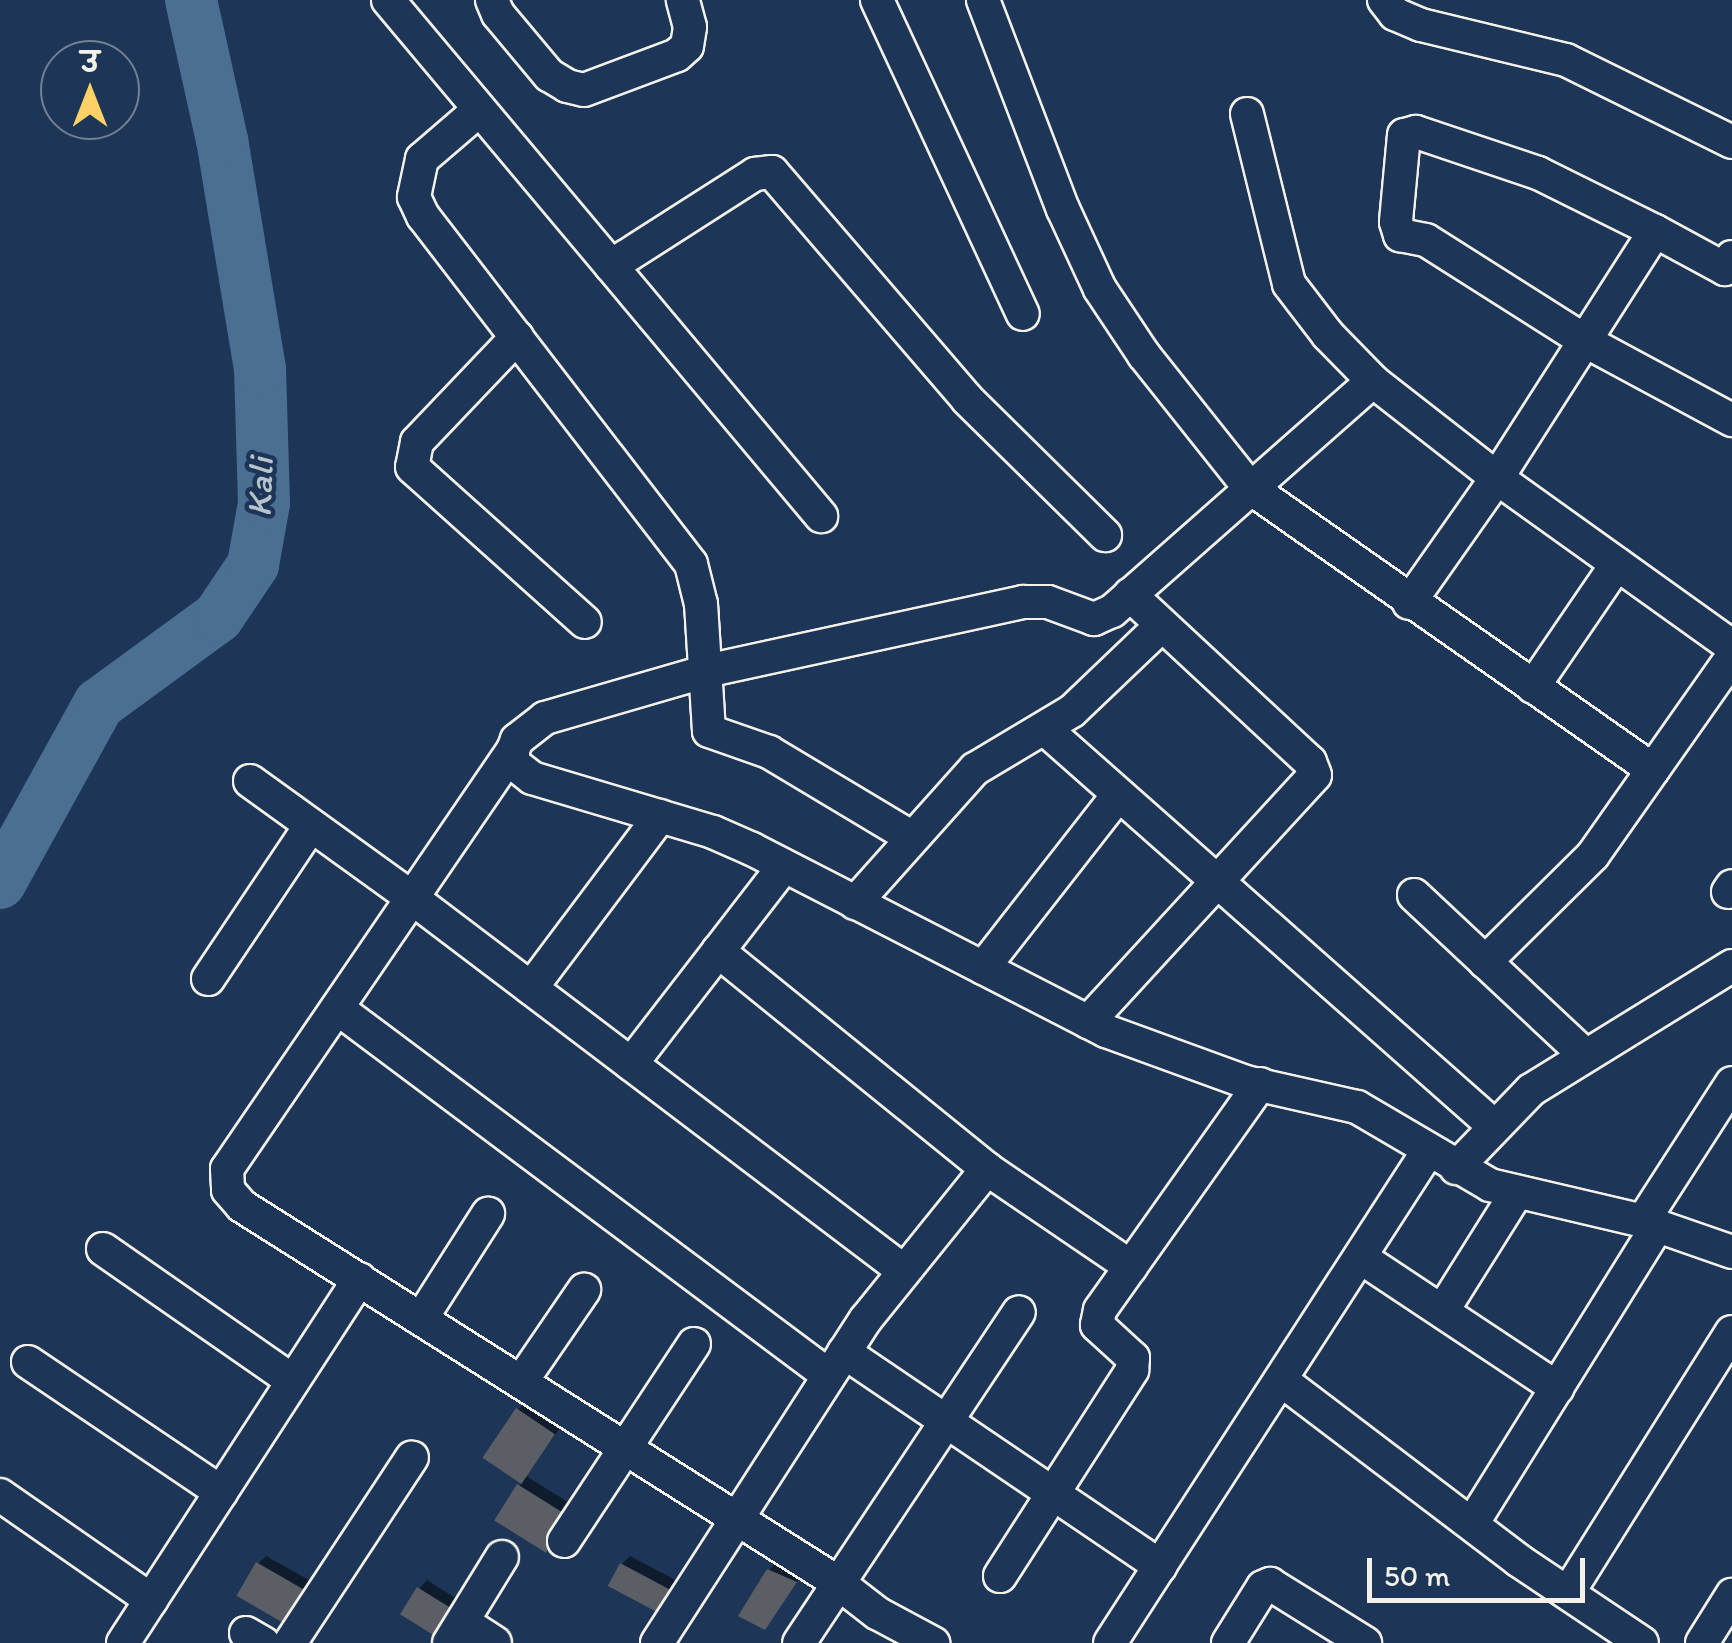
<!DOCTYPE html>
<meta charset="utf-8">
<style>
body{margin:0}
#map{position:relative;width:1732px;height:1643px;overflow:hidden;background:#1d3557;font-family:Itim,"Playpen Sans Deva",sans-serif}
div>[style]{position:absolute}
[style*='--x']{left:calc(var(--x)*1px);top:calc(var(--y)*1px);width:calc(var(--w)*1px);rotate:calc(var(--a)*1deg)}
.shadow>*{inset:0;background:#0007}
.river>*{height:52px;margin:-26px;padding:0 26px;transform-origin:26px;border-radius:26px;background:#4a6f92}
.building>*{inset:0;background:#5c5e66;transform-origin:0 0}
.roads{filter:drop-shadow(2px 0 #f4f1e8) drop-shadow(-2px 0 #f4f1e8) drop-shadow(0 2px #f4f1e8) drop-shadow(0 -2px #f4f1e8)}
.minor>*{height:32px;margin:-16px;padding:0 16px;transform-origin:16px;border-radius:16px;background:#1d3557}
span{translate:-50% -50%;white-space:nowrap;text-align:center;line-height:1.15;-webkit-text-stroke:9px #1d3557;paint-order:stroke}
.water-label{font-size:35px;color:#b8c4ca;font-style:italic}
.north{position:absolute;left:40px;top:40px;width:100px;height:100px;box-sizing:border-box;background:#1d3557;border:2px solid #738091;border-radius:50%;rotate:0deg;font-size:28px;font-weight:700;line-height:40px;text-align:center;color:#f4f1e8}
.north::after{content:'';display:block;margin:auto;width:35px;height:45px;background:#ffd166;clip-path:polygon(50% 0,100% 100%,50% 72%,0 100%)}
.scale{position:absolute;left:1367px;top:1558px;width:218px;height:45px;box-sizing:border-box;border:5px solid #f4f1e8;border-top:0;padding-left:12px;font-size:30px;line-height:35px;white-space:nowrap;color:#f4f1e8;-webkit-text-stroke:8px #1d3557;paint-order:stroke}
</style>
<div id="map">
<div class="shadow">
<div style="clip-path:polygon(526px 1401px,562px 1425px,526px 1476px,576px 1507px,554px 1541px,498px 1519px,523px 1481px,518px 1410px)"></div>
<div style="clip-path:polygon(266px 1556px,318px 1585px,300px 1615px,258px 1564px)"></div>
<div style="clip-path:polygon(630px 1556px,687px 1586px,674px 1606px,622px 1564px)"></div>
<div style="clip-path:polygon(777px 1562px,803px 1573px,765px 1627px,769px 1570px)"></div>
<div style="clip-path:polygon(427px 1580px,468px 1606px,453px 1631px,419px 1589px)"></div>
</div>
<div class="river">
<div style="--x:0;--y:883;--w:205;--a:-61.1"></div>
<div style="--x:99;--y:704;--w:147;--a:-36.2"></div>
<div style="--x:218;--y:617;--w:63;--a:-56.1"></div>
<div style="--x:253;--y:565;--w:63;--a:-79.9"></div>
<div style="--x:264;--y:503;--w:134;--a:-91.7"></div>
<div style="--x:260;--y:369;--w:232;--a:-99.4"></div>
<div style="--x:222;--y:140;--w:143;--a:-102.5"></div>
</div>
<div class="building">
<div style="left:516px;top:1408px;width:47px;height:60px;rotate:34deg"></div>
<div style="left:517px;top:1484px;width:61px;height:43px;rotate:32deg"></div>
<div style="left:256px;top:1562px;width:64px;height:39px;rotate:30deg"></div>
<div style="left:620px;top:1563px;width:69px;height:26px;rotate:28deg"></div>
<div style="clip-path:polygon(767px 1569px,797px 1582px,765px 1630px,738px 1616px)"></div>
<div style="left:417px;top:1587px;width:53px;height:32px;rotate:32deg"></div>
</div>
<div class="roads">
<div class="minor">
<div style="--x:388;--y:0;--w:674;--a:50"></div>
<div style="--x:492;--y:0;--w:15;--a:67"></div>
<div style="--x:498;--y:14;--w:80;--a:50.1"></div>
<div style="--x:549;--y:75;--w:21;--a:31"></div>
<div style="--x:567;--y:86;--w:17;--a:13"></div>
<div style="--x:584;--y:90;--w:99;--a:-20.6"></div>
<div style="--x:677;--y:55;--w:13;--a:-42"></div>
<div style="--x:687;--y:46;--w:19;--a:-81"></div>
<div style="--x:690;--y:27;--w:28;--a:-105"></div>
<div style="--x:877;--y:0;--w:346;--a:65.1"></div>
<div style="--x:983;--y:0;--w:224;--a:69.1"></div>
<div style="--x:1063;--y:209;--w:88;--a:65.2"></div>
<div style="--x:1100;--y:289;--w:79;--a:56.3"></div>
<div style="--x:1144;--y:355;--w:169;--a:51.5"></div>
<div style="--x:1249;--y:487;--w:493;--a:35"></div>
<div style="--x:1384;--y:0;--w:18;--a:52"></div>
<div style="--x:1395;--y:14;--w:28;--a:23"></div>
<div style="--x:1421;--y:25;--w:149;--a:13.6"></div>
<div style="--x:1566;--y:60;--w:185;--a:26.3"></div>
<div style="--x:479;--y:110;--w:75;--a:139.3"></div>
<div style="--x:422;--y:159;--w:39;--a:102"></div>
<div style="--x:414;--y:197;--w:21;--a:65"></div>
<div style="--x:423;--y:216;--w:439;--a:52.4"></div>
<div style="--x:691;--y:564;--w:41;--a:76"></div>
<div style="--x:701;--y:604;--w:127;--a:86.4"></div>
<div style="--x:709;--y:731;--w:64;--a:19.3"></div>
<div style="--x:769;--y:752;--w:165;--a:30.9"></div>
<div style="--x:1247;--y:114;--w:175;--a:76.1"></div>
<div style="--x:1289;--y:284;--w:64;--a:52.6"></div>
<div style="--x:1328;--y:335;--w:64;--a:45.6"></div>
<div style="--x:1655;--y:231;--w:131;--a:-153.6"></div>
<div style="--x:1538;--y:173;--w:129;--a:-161.4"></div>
<div style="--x:1416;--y:132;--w:12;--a:166"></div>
<div style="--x:1404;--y:135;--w:87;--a:95.3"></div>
<div style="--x:1396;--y:222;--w:14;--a:73"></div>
<div style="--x:1400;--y:235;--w:26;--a:11"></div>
<div style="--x:1426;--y:240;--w:191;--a:32.4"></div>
<div style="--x:1587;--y:342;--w:165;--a:28.3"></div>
<div style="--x:1732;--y:257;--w:14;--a:120"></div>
<div style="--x:1725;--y:269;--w:80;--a:-151.5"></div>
<div style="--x:1655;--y:231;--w:293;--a:122.6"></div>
<div style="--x:1497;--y:478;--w:157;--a:-142"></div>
<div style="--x:1373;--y:381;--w:348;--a:138.6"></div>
<div style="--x:1112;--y:611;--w:20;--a:156"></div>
<div style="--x:1094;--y:619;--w:49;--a:-159.7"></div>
<div style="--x:1048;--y:602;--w:25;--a:180"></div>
<div style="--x:1023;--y:602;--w:323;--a:167.7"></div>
<div style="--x:707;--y:671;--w:169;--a:163.8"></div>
<div style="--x:545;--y:718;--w:36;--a:142"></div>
<div style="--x:517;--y:740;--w:11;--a:112"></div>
<div style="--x:513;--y:750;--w:13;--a:90"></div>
<div style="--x:513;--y:763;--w:24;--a:38"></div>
<div style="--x:532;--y:778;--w:189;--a:16.6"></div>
<div style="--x:713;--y:832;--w:43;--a:23.6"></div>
<div style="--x:752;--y:849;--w:398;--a:27.2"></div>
<div style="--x:1106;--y:1031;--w:149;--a:20"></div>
<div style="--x:1246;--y:1082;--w:114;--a:12.7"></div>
<div style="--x:1357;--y:1107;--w:154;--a:30.4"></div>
<div style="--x:1490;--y:1185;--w:157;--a:13.2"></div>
<div style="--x:1643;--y:1221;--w:94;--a:19.2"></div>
<div style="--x:611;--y:266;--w:171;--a:-32.6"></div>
<div style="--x:755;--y:174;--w:17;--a:-7"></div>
<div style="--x:772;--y:172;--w:299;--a:49.3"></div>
<div style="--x:967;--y:399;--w:194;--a:44.6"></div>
<div style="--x:517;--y:337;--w:145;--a:133.6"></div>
<div style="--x:417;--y:442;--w:25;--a:101"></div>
<div style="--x:412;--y:467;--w:232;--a:41.9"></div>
<div style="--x:1409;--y:603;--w:153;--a:-54.9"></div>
<div style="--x:1497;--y:478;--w:289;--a:35.6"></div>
<div style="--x:1533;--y:687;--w:149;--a:-55.7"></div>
<div style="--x:1045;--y:729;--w:599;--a:41.48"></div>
<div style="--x:513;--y:750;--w:507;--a:124.32"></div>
<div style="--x:227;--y:1169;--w:21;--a:87"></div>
<div style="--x:228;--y:1190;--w:21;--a:49"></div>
<div style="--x:242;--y:1206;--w:704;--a:32.29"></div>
<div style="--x:837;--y:1582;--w:51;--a:37.8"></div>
<div style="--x:877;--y:1613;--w:64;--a:28.2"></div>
<div style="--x:250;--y:781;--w:200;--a:35.8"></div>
<div style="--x:412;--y:898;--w:617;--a:37.17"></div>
<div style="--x:1728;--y:892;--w:7;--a:-56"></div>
<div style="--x:1414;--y:895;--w:234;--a:43.1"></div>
<div style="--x:855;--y:903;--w:180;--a:-48.2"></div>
<div style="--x:975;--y:769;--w:113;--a:-30.9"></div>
<div style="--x:1072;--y:711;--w:124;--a:-43.7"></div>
<div style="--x:718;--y:951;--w:346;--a:39"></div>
<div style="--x:987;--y:1169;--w:174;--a:34.2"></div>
<div style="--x:1485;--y:962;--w:152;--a:-44.7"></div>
<div style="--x:1593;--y:855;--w:242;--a:-54.9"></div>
<div style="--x:983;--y:968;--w:219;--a:-52"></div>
<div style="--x:208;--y:979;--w:185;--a:-56.2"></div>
<div style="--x:531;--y:988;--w:215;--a:-53.1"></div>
<div style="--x:337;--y:1008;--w:613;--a:36.78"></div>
<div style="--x:1088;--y:1022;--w:335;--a:-47.4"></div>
<div style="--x:1315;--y:775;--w:14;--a:-111"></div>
<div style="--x:1310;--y:762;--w:246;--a:-137.1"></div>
<div style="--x:631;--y:1064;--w:250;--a:-52.3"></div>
<div style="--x:1456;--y:1168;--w:108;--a:-46.1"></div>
<div style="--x:1531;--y:1090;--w:236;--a:-31.7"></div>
<div style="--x:1643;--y:1221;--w:164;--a:-57.2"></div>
<div style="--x:103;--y:1249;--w:231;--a:34.8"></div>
<div style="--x:1360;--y:1257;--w:237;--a:33.6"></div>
<div style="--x:1443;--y:1310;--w:139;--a:-57.9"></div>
<div style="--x:421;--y:1319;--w:125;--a:-57.5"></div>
<div style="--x:844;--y:1352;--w:382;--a:34.1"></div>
<div style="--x:28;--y:1362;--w:233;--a:34"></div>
<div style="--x:1281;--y:1380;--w:298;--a:37.2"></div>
<div style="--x:1518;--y:1560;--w:149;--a:33.8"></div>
<div style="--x:521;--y:1382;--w:112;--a:-55.6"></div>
<div style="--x:0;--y:1495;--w:184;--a:34.8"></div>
<div style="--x:1472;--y:1524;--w:352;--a:-58.1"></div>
<div style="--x:564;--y:1541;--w:236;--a:-56.6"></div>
<div style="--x:1000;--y:1576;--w:245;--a:-57.3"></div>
<div style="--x:1132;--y:1370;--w:12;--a:-85"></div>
<div style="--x:1133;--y:1358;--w:49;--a:-137.5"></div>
<div style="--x:1097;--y:1325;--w:15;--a:-79"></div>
<div style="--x:1100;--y:1310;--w:277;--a:-54.7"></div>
<div style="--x:1568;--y:1593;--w:308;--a:-57.9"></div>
<div style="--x:463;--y:1622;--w:38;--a:33"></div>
<div style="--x:246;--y:1633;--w:20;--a:30"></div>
<div style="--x:123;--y:1643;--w:434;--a:-57"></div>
<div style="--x:290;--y:1643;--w:222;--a:-56.7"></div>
<div style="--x:449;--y:1643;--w:101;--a:-58.4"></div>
<div style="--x:657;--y:1643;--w:386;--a:-57.2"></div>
<div style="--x:866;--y:1319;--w:193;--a:-51.1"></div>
<div style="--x:799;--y:1643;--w:397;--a:-56.4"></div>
<div style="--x:1110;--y:1643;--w:586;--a:-57.12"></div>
<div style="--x:1228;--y:1643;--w:66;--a:-58"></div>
<div style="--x:1263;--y:1587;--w:8;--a:-23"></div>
<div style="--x:1270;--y:1584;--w:112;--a:31.8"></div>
<div style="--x:1702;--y:1643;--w:57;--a:-58"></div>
</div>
</div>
<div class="water-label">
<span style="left:260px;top:487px;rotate:-88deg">Kali</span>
</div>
<div class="north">उ</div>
<div class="scale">50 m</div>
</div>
